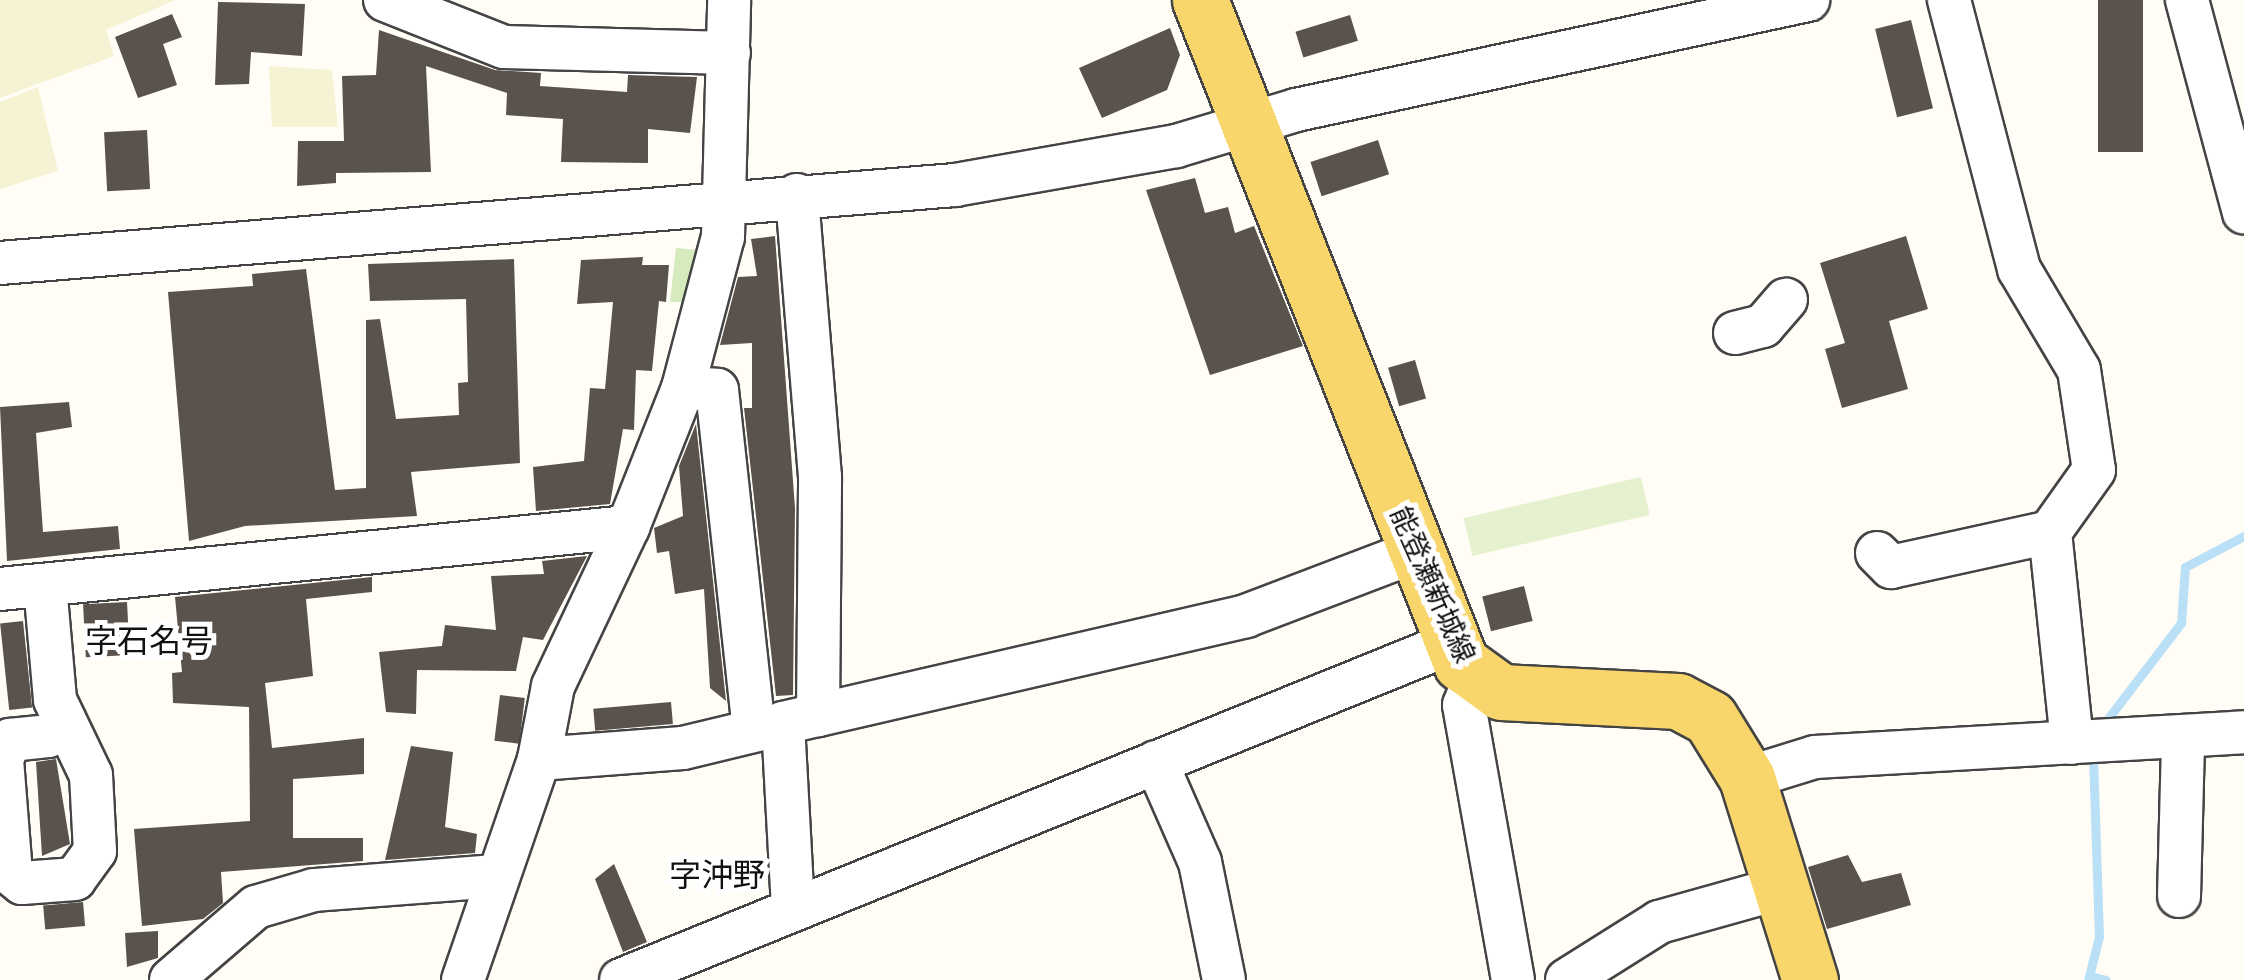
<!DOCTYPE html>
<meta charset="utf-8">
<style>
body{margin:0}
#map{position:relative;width:2244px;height:980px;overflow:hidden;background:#fffdf5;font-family:"Crimson Pro","Noto Sans JP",serif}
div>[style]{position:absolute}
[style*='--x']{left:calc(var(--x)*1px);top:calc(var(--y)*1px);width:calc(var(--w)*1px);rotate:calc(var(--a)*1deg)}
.farmland>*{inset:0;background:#f6f3d4}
.green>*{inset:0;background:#d5ebbd}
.pitch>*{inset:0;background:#e6f2cf;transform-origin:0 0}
.stream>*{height:9px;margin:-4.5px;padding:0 4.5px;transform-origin:4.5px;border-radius:4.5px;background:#b9e0f7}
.building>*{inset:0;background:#5a524d;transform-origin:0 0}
.roads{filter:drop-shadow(2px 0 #444) drop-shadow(-2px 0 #444) drop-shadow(0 2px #444) drop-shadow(0 -2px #444)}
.minor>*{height:42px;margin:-21px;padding:0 21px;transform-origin:21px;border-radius:21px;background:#fff}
.major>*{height:55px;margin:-27.5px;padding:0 27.5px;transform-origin:27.5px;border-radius:27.5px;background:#f9d66b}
span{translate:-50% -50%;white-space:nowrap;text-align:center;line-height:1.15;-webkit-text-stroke:10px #fff;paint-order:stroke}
.street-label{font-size:28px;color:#111}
.quarter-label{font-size:32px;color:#111}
</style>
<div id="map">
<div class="farmland">
<div style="clip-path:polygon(0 0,175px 0,106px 30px,114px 56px,0 98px)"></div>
<div style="clip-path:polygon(269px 66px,332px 70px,338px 127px,272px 127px)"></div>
<div style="clip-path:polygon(38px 87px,58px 171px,0 189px,0 102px)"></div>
</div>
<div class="green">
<div style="clip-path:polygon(676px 248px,701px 250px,693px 302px,670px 302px)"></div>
</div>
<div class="pitch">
<div style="left:1641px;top:477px;width:39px;height:182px;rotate:77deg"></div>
</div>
<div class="stream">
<div style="--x:2103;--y:725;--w:128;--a:-52.6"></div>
<div style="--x:2181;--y:623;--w:56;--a:-85.9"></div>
<div style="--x:2185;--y:567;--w:67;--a:-27.7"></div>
<div style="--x:2090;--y:976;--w:16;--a:14"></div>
<div style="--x:2088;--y:980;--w:44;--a:-75.7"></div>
<div style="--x:2099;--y:937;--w:184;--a:-91.9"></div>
</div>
<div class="building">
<div style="left:2098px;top:0;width:45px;height:152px"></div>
<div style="clip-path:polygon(218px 2px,305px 4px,302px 56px,251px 52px,249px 84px,215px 85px)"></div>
<div style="clip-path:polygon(172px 14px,182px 37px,163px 44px,177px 85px,138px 98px,115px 37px)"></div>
<div style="left:1350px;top:15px;width:27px;height:57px;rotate:73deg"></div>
<div style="left:1911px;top:20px;width:91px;height:37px;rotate:76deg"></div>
<div style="clip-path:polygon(1170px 28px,1180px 55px,1167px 90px,1102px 118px,1079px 68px)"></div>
<div style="clip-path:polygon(379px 30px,495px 70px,541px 73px,540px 86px,627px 92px,628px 75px,697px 77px,690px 133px,648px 129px,648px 163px,561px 162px,563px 119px,506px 115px,507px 93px,426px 66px,431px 172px,336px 173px,336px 183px,297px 186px,298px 141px,344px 141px,342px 76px,376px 75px)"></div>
<div style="left:147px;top:130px;width:59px;height:43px;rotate:87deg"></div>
<div style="left:1378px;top:140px;width:36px;height:71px;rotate:72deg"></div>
<div style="clip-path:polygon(1195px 178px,1205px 213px,1228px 207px,1235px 233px,1254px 226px,1303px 346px,1210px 375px,1146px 190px)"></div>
<div style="clip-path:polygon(775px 236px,795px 508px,793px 695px,776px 696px,744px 408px,752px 408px,752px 343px,720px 345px,738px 277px,757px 276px,751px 239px)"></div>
<div style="clip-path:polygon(1906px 236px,1928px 309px,1889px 321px,1908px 389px,1842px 408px,1825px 349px,1845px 343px,1820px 263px)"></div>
<div style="clip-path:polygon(643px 257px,642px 265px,669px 265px,666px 302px,659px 301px,652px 371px,636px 370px,634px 430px,623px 429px,610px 504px,536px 511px,533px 467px,584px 461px,590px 388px,605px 389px,613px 302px,577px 304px,581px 260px)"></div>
<div style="clip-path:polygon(514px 259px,520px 463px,411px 472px,417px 516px,245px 526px,189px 541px,168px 292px,253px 286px,252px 274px,306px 269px,335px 490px,366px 488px,366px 320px,380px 319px,396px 419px,459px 415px,458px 383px,468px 382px,466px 299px,370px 301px,368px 264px)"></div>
<div style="left:1415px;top:360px;width:40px;height:28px;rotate:74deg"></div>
<div style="clip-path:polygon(69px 402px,72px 427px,36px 433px,43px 532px,118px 526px,120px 549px,7px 561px,0 407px)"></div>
<div style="clip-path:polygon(696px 424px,726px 701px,710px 688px,704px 589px,675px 594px,669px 551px,657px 553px,654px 528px,683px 516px,679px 466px)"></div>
<div style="clip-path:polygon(587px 556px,543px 640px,523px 637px,516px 671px,417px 670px,416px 714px,386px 712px,379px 652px,442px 646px,445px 625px,496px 630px,491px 576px,544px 574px,542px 561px)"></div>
<div style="clip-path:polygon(372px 577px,372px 592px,306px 599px,313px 676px,265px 683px,272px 748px,364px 738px,364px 774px,293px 779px,293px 838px,363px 838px,363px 861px,221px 872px,223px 903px,203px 919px,142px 926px,134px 829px,250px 821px,249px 707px,173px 703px,172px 673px,182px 672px,175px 597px)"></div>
<div style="left:1524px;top:586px;width:36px;height:43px;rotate:76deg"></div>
<div style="left:127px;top:602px;width:53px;height:44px;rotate:87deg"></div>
<div style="left:23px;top:621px;width:87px;height:23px;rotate:84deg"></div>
<div style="left:500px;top:695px;width:25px;height:46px;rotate:7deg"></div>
<div style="left:671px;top:702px;width:22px;height:78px;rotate:85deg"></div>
<div style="clip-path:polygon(411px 746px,453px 752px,445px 827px,477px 834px,475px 853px,385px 860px)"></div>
<div style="clip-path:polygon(56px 759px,70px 844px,42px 856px,36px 762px)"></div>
<div style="clip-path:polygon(1848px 855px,1862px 882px,1901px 873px,1911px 905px,1827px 929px,1808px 867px)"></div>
<div style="clip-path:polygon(614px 864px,647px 942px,623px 952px,595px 879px)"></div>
<div style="left:83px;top:902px;width:24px;height:40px;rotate:85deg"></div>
<div style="clip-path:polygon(158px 931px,158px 958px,127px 967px,125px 933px)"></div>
</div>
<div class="roads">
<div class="minor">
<div style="--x:385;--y:0;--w:128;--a:21.6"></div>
<div style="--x:504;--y:47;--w:225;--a:1.5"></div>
<div style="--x:1949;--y:0;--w:278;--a:75.4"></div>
<div style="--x:2019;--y:269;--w:117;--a:59.3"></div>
<div style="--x:2079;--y:370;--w:101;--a:81.5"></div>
<div style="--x:2094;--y:470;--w:76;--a:125.4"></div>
<div style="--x:2050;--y:532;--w:212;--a:84"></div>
<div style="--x:2187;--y:0;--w:220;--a:75"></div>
<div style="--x:0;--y:263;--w:958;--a:-4.67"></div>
<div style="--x:955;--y:185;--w:224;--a:-10"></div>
<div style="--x:1176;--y:146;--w:125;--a:-16.7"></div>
<div style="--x:1296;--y:110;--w:524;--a:-12.13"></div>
<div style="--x:1735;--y:333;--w:29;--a:-14"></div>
<div style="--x:1763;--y:326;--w:35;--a:-49"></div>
<div style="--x:683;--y:388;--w:34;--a:3"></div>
<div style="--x:717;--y:390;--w:340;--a:83.8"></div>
<div style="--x:1877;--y:553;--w:20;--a:45"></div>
<div style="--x:1891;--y:567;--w:163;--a:-12.4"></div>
<div style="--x:45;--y:585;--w:115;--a:85"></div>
<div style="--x:55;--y:700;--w:83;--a:64.4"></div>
<div style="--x:91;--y:775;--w:76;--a:87"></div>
<div style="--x:95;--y:851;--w:34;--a:126"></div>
<div style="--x:75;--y:879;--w:53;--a:175.7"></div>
<div style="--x:22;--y:883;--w:14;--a:-141"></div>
<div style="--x:11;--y:874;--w:115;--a:-94.5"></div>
<div style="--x:2;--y:759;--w:21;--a:-67"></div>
<div style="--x:10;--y:740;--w:38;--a:-6"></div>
<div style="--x:48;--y:736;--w:22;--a:-39"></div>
<div style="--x:0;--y:589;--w:631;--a:-5.64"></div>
<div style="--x:628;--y:527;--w:149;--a:-68.4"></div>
<div style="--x:683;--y:388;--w:156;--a:-75.2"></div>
<div style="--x:723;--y:237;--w:237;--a:-88.5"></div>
<div style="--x:1475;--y:677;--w:30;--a:111"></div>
<div style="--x:1464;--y:705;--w:279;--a:79.9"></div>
<div style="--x:818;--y:715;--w:439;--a:-13"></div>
<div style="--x:1246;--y:616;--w:182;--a:-20.9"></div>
<div style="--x:539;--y:759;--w:144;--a:-4.4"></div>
<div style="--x:683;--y:748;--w:103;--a:-13.5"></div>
<div style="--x:1156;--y:762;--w:109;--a:66.3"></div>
<div style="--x:1200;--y:862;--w:120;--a:78.5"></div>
<div style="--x:1747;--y:778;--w:71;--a:-17.2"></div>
<div style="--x:1815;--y:757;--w:430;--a:-3.3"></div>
<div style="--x:2179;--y:896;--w:155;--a:-88.5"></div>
<div style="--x:793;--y:908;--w:185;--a:-93.1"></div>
<div style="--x:783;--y:723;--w:36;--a:-13"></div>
<div style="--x:818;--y:715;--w:238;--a:-89.5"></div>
<div style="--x:820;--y:477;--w:283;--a:-94.7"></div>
<div style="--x:171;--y:980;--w:112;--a:-40.7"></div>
<div style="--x:256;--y:907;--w:60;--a:-16.3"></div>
<div style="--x:314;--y:890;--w:184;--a:-4.4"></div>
<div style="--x:463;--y:980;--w:234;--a:-71"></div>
<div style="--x:539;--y:759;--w:74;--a:-79.1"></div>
<div style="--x:553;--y:686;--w:176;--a:-64.7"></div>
<div style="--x:621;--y:980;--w:896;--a:-22.1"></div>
<div style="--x:1567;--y:980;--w:109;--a:-32.2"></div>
<div style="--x:1659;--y:922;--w:127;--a:-15.6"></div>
</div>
<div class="major">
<div style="--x:1200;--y:0;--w:713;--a:68.51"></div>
<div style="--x:1461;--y:663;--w:49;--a:35.9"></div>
<div style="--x:1501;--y:692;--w:177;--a:2.9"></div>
<div style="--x:1678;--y:701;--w:36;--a:28"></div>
<div style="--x:1710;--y:718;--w:70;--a:58.3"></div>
<div style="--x:1747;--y:778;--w:212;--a:72.7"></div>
</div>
</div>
<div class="street-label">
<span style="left:1432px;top:585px;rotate:66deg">能登瀬新城線</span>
</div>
<div class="quarter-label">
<span style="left:149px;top:641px">字石名号</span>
<span style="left:717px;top:875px">字沖野</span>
</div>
</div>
